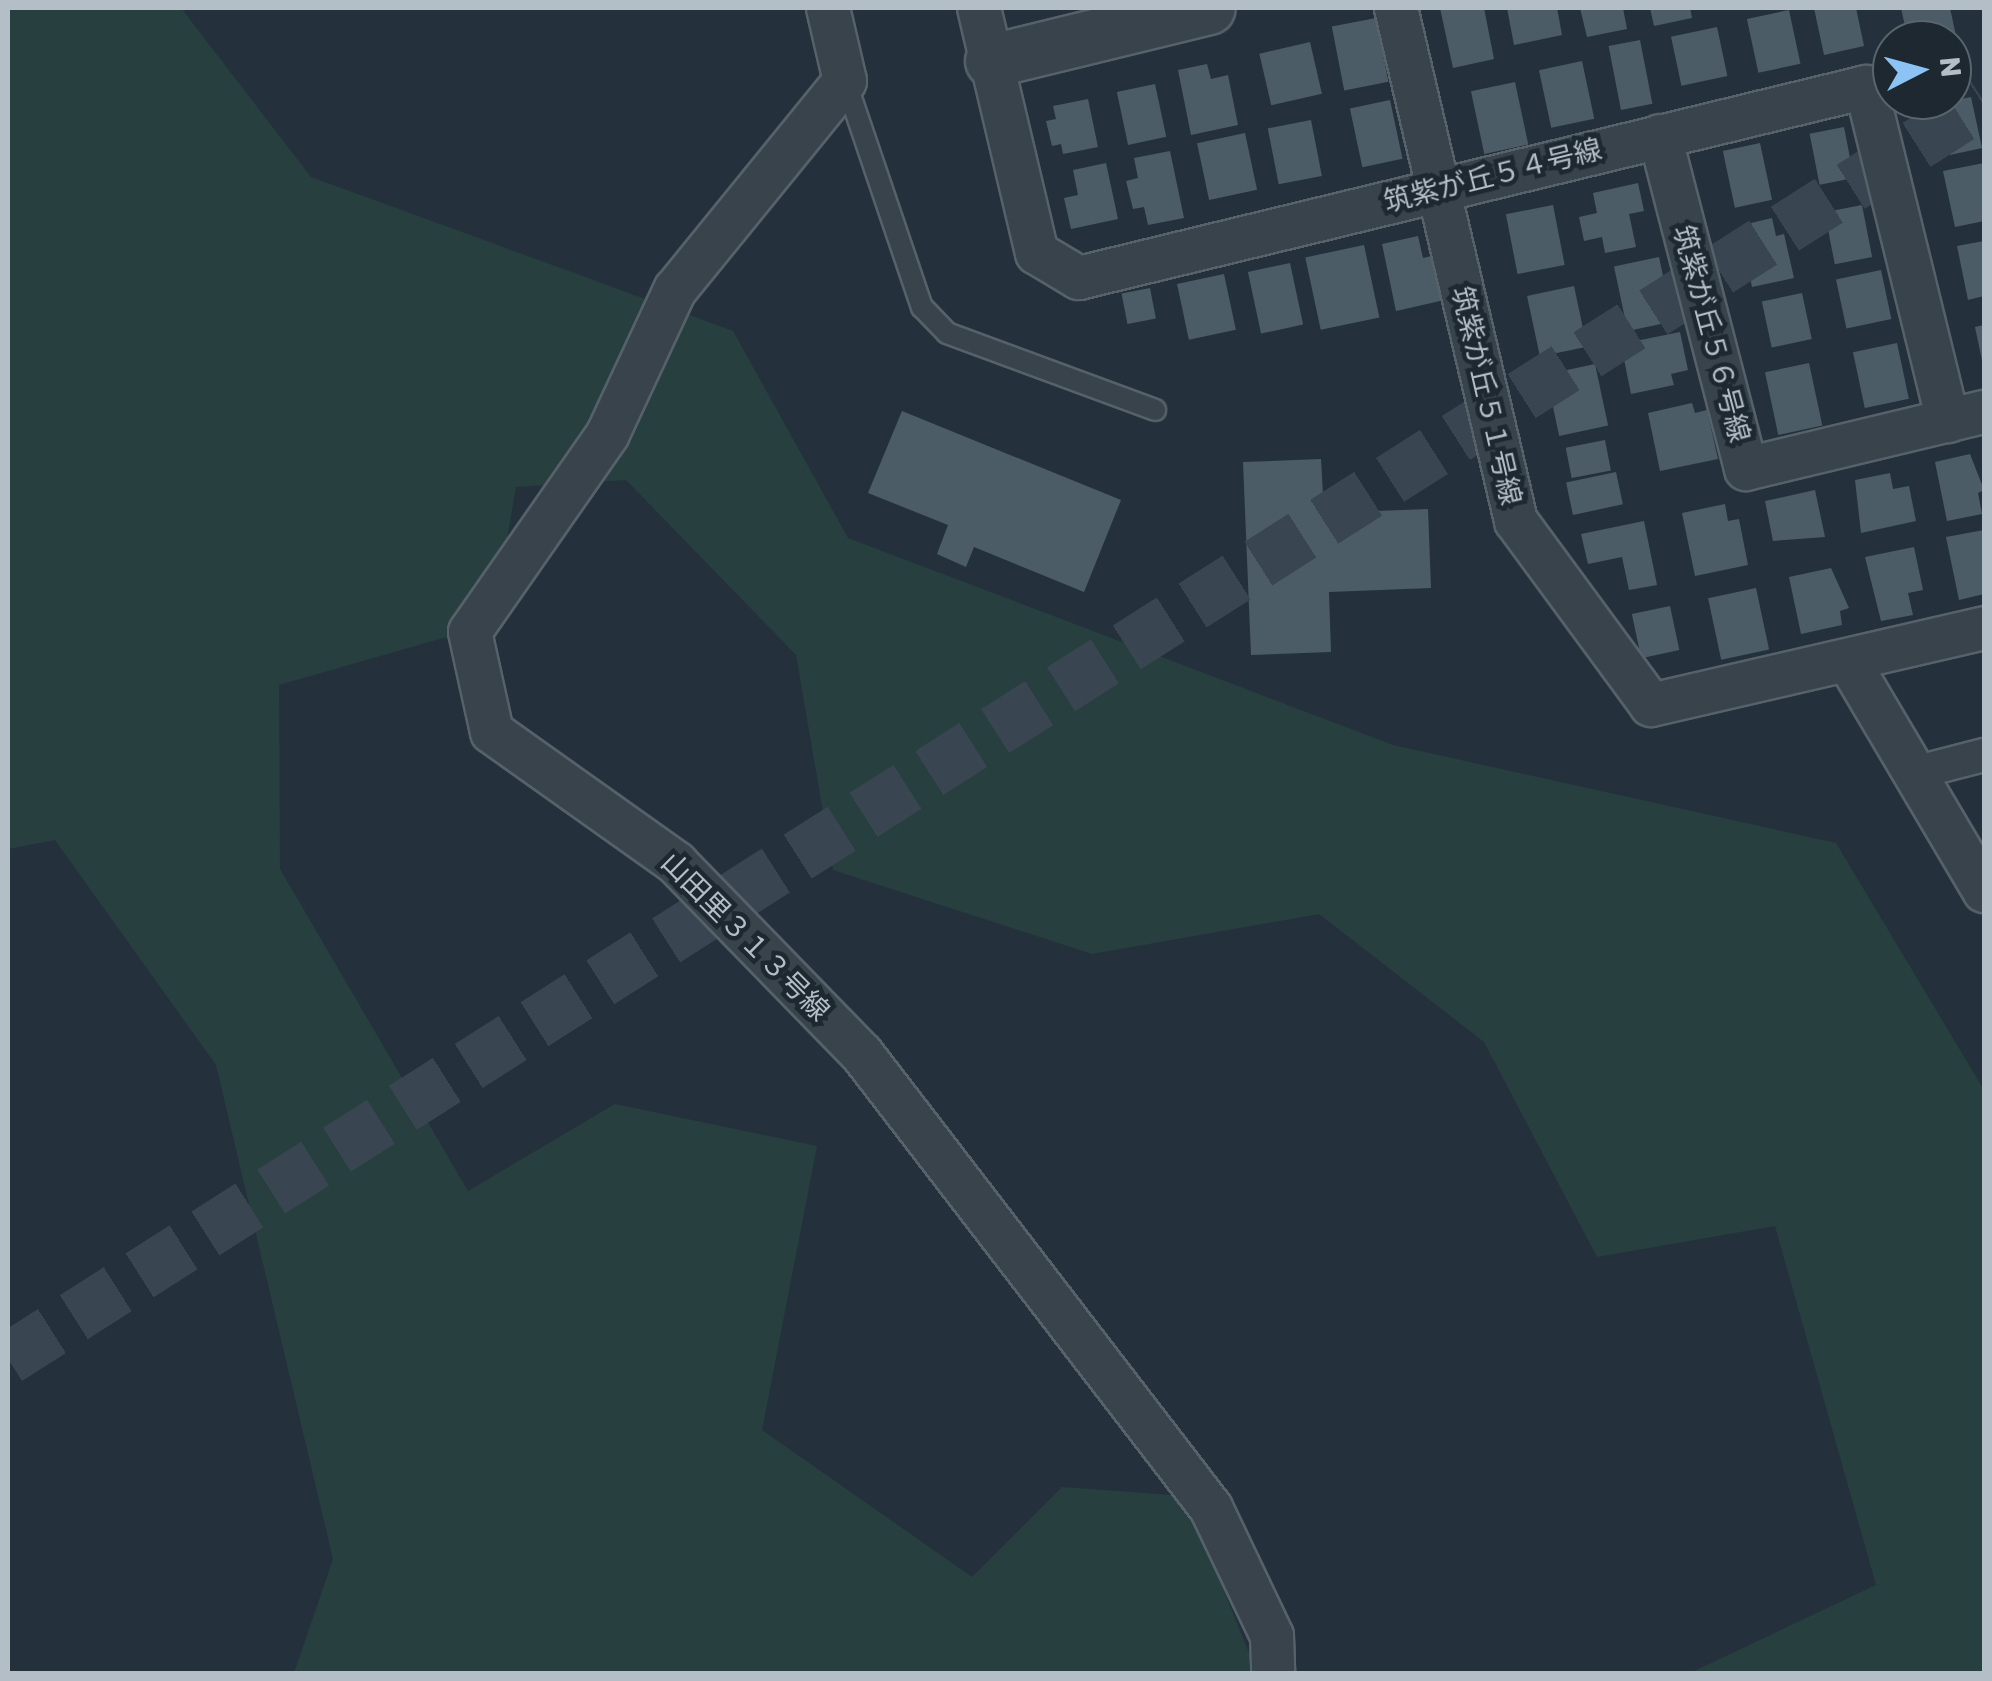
<!DOCTYPE html>
<meta charset="utf-8">
<style>
body{margin:0}
#map{position:relative;width:1992px;height:1681px;overflow:hidden;background:#24313c;font-family:Rubik,"Noto Sans JP",sans-serif}
div>[style]{position:absolute}
[style*='--x']{left:calc(var(--x)*1px);top:calc(var(--y)*1px);width:calc(var(--w)*1px);rotate:calc(var(--a)*1deg)}
.green>*{inset:0;background:#273f3e}
.building>*{inset:0;background:#4c5c67;transform-origin:0 0}
.tertiary-tunnel>*{height:52px;margin-top:-26px;transform-origin:0;background:repeating-linear-gradient(90deg,#394651 0 52px,transparent 0 78px)}
.roads{filter:drop-shadow(2px 0 #56616a) drop-shadow(-2px 0 #56616a) drop-shadow(0 2px #56616a) drop-shadow(0 -2px #56616a)}
.service>*{height:20px;margin:-10px;padding:0 10px;transform-origin:10px;border-radius:10px;background:#38434c}
.pedestrian>*{height:32px;margin:-16px;padding:0 16px;transform-origin:16px;border-radius:16px;background:#38434c}
.minor>*{height:42px;margin:-21px;padding:0 21px;transform-origin:21px;border-radius:21px;background:#38434c}
.tertiary>*{height:52px;margin:-26px;padding:0 26px;transform-origin:26px;border-radius:26px;background:#38434c}
span{translate:-50% -50%;white-space:nowrap;text-align:center;line-height:1.15;-webkit-text-stroke:9px #1d2831;paint-order:stroke}
.street-label{font-size:28px;color:#b3bec7}
.frame{position:absolute;inset:0;border:10px solid #b3bec7;pointer-events:none}
.north{position:absolute;left:1872px;top:20px;width:100px;height:100px;box-sizing:border-box;background:#1d2831;border:2px solid #59646d;border-radius:50%;rotate:84deg;font-size:28px;font-weight:700;line-height:40px;text-align:center;color:#b3bec7}
.north::after{content:'';display:block;margin:auto;width:35px;height:45px;background:#8cc2f4;clip-path:polygon(50% 0,100% 100%,50% 72%,0 100%)}
</style>
<div id="map">
<div class="green">
<div style="clip-path:polygon(8px 8px,181px 8px,311px 177px,733px 331px,848px 538px,1393px 745px,1836px 843px,1984px 1090px,1984px 1673px,1690px 1673px,1876px 1585px,1775px 1226px,1597px 1257px,1484px 1042px,1319px 914px,1092px 954px,833px 870px,796px 655px,626px 480px,516px 487px,492px 624px,279px 685px,280px 869px,468px 1191px,615px 1104px,817px 1146px,762px 1430px,972px 1577px,1062px 1487px,1186px 1496px,1257px 1673px,294px 1673px,333px 1559px,216px 1065px,55px 840px,8px 849px)"></div>
</div>
<div class="building">
<div style="clip-path:polygon(1440px 8px,1484px 8px,1494px 59px,1453px 68px)"></div>
<div style="clip-path:polygon(1507px 8px,1557px 8px,1562px 35px,1514px 45px)"></div>
<div style="clip-path:polygon(1580px 8px,1623px 8px,1627px 29px,1587px 37px)"></div>
<div style="clip-path:polygon(1650px 8px,1690px 8px,1692px 18px,1654px 26px)"></div>
<div style="clip-path:polygon(1814px 8px,1856px 8px,1864px 46px,1824px 55px)"></div>
<div style="clip-path:polygon(1901px 8px,1950px 8px,1958px 45px,1908px 40px)"></div>
<div style="left:1789px;top:10px;width:55px;height:43px;rotate:78deg"></div>
<div style="left:1376px;top:18px;width:65px;height:45px;rotate:79deg"></div>
<div style="left:1717px;top:27px;width:50px;height:47px;rotate:78deg"></div>
<div style="left:1640px;top:40px;width:65px;height:32px;rotate:79deg"></div>
<div style="left:1310px;top:42px;width:53px;height:52px;rotate:77deg"></div>
<div style="left:1582px;top:61px;width:59px;height:44px;rotate:78deg"></div>
<div style="clip-path:polygon(1207px 64px,1211px 79px,1228px 75px,1238px 125px,1191px 135px,1178px 70px)"></div>
<div style="left:1515px;top:82px;width:64px;height:45px;rotate:78deg"></div>
<div style="left:1155px;top:84px;width:54px;height:39px;rotate:78deg"></div>
<div style="clip-path:polygon(1971px 97px,1982px 148px,1950px 155px,1946px 139px,1933px 142px,1925px 106px)"></div>
<div style="clip-path:polygon(1088px 99px,1098px 147px,1063px 154px,1061px 144px,1052px 146px,1046px 121px,1056px 119px,1053px 106px)"></div>
<div style="left:1390px;top:100px;width:60px;height:41px;rotate:78deg"></div>
<div style="left:1311px;top:120px;width:57px;height:44px;rotate:79deg"></div>
<div style="left:1844px;top:127px;width:52px;height:35px;rotate:79deg"></div>
<div style="left:1245px;top:133px;width:58px;height:49px;rotate:78deg"></div>
<div style="left:1760px;top:143px;width:58px;height:38px;rotate:78deg"></div>
<div style="clip-path:polygon(1170px 151px,1184px 218px,1148px 225px,1144px 207px,1133px 209px,1126px 181px,1138px 178px,1134px 158px)"></div>
<div style="clip-path:polygon(1106px 163px,1118px 219px,1071px 229px,1064px 198px,1078px 195px,1073px 170px)"></div>
<div style="clip-path:polygon(1984px 163px,1984px 221px,1955px 227px,1943px 171px)"></div>
<div style="clip-path:polygon(1638px 183px,1644px 211px,1629px 214px,1636px 247px,1605px 253px,1602px 237px,1584px 241px,1579px 217px,1597px 213px,1593px 193px)"></div>
<div style="left:1553px;top:205px;width:61px;height:48px;rotate:79deg"></div>
<div style="left:1862px;top:205px;width:53px;height:38px;rotate:79deg"></div>
<div style="clip-path:polygon(1772px 218px,1776px 236px,1784px 234px,1794px 278px,1752px 287px,1743px 243px,1755px 240px,1751px 223px)"></div>
<div style="clip-path:polygon(1418px 236px,1423px 258px,1440px 254px,1449px 299px,1396px 311px,1382px 244px)"></div>
<div style="clip-path:polygon(1984px 241px,1984px 296px,1968px 300px,1957px 246px)"></div>
<div style="left:1364px;top:245px;width:74px;height:60px;rotate:78deg"></div>
<div style="left:1659px;top:257px;width:66px;height:46px;rotate:78deg"></div>
<div style="left:1290px;top:263px;width:63px;height:43px;rotate:78deg"></div>
<div style="left:1881px;top:270px;width:50px;height:46px;rotate:78deg"></div>
<div style="left:1224px;top:274px;width:57px;height:48px;rotate:78deg"></div>
<div style="left:1574px;top:286px;width:62px;height:48px;rotate:78deg"></div>
<div style="left:1150px;top:288px;width:31px;height:29px;rotate:79deg"></div>
<div style="left:1802px;top:293px;width:47px;height:41px;rotate:78deg"></div>
<div style="clip-path:polygon(1984px 325px,1984px 365px,1983px 365px,1975px 327px)"></div>
<div style="clip-path:polygon(1680px 332px,1688px 370px,1671px 374px,1674px 385px,1631px 394px,1621px 344px)"></div>
<div style="left:1897px;top:343px;width:57px;height:45px;rotate:78deg"></div>
<div style="left:1809px;top:363px;width:64px;height:45px;rotate:78deg"></div>
<div style="left:1595px;top:364px;width:63px;height:50px;rotate:78deg"></div>
<div style="clip-path:polygon(1692px 403px,1695px 413px,1707px 410px,1718px 459px,1660px 471px,1648px 413px)"></div>
<div style="clip-path:polygon(902px 411px,1121px 500px,1084px 592px,974px 547px,966px 567px,937px 554px,948px 525px,868px 493px)"></div>
<div style="left:1605px;top:440px;width:31px;height:40px;rotate:79deg"></div>
<div style="clip-path:polygon(1970px 454px,1984px 490px,1978px 493px,1982px 514px,1947px 521px,1935px 462px)"></div>
<div style="clip-path:polygon(1321px 459px,1324px 513px,1428px 509px,1431px 588px,1329px 592px,1331px 652px,1251px 655px,1243px 462px)"></div>
<div style="left:1616px;top:472px;width:33px;height:51px;rotate:78deg"></div>
<div style="clip-path:polygon(1890px 473px,1893px 489px,1909px 486px,1916px 521px,1861px 533px,1855px 480px)"></div>
<div style="clip-path:polygon(1815px 490px,1825px 537px,1773px 541px,1765px 501px)"></div>
<div style="clip-path:polygon(1725px 504px,1728px 521px,1739px 519px,1748px 565px,1695px 576px,1682px 513px)"></div>
<div style="clip-path:polygon(1644px 521px,1657px 585px,1629px 590px,1622px 557px,1588px 564px,1581px 534px)"></div>
<div style="clip-path:polygon(1984px 530px,1984px 594px,1959px 600px,1946px 537px)"></div>
<div style="clip-path:polygon(1914px 547px,1923px 590px,1908px 593px,1913px 615px,1881px 621px,1865px 557px)"></div>
<div style="clip-path:polygon(1831px 568px,1849px 608px,1840px 611px,1842px 625px,1801px 634px,1789px 577px)"></div>
<div style="left:1756px;top:588px;width:63px;height:49px;rotate:78deg"></div>
<div style="left:1670px;top:606px;width:45px;height:39px;rotate:78deg"></div>
</div>
<div class="tertiary-tunnel">
<div style="--x:8;--y:1359;--w:2342;--a:-32.46"></div>
</div>
<div class="roads">
<div class="service">
<div style="--x:846;--y:83;--w:237;--a:71.3"></div>
<div style="--x:922;--y:307;--w:36;--a:46"></div>
<div style="--x:947;--y:333;--w:222;--a:20.3"></div>
</div>
<div class="pedestrian">
<div style="--x:1914;--y:773;--w:72;--a:-14.4"></div>
</div>
<div class="minor">
<div style="--x:828;--y:8;--w:75;--a:76.9"></div>
<div style="--x:845;--y:81;--w:269;--a:129.1"></div>
<div style="--x:675;--y:290;--w:159;--a:115"></div>
<div style="--x:608;--y:434;--w:241;--a:124.9"></div>
<div style="--x:470;--y:632;--w:102;--a:77.6"></div>
<div style="--x:492;--y:732;--w:226;--a:35.4"></div>
<div style="--x:676;--y:863;--w:267;--a:45.8"></div>
<div style="--x:862;--y:1054;--w:573;--a:52.45"></div>
<div style="--x:1211;--y:1508;--w:142;--a:64.5"></div>
<div style="--x:1272;--y:1636;--w:38;--a:88"></div>
<div style="--x:979;--y:8;--w:252;--a:76.7"></div>
<div style="--x:1037;--y:253;--w:49;--a:30.8"></div>
<div style="--x:1079;--y:278;--w:810;--a:-13.64"></div>
<div style="--x:1866;--y:87;--w:344;--a:76.2"></div>
<div style="--x:1396;--y:8;--w:527;--a:76.83"></div>
<div style="--x:1516;--y:521;--w:228;--a:53.7"></div>
<div style="--x:1651;--y:705;--w:342;--a:-13"></div>
<div style="--x:1660;--y:136;--w:344;--a:75.5"></div>
<div style="--x:1746;--y:469;--w:245;--a:-13.5"></div>
<div style="--x:1850;--y:664;--w:264;--a:59.4"></div>
</div>
<div class="tertiary">
<div style="--x:992;--y:61;--w:223;--a:-13.7"></div>
</div>
</div>
<div class="street-label">
<span style="left:1493px;top:176px;rotate:-14deg">筑紫が丘５４号線</span>
<span style="left:1711px;top:334px;rotate:75deg">筑紫が丘５６号線</span>
<span style="left:1486px;top:396px;rotate:77deg">筑紫が丘５１号線</span>
<span style="left:745px;top:937px;rotate:45deg">山田里３１３号線</span>
</div>
<div class="frame"></div>
<div class="north">N</div>
</div>
